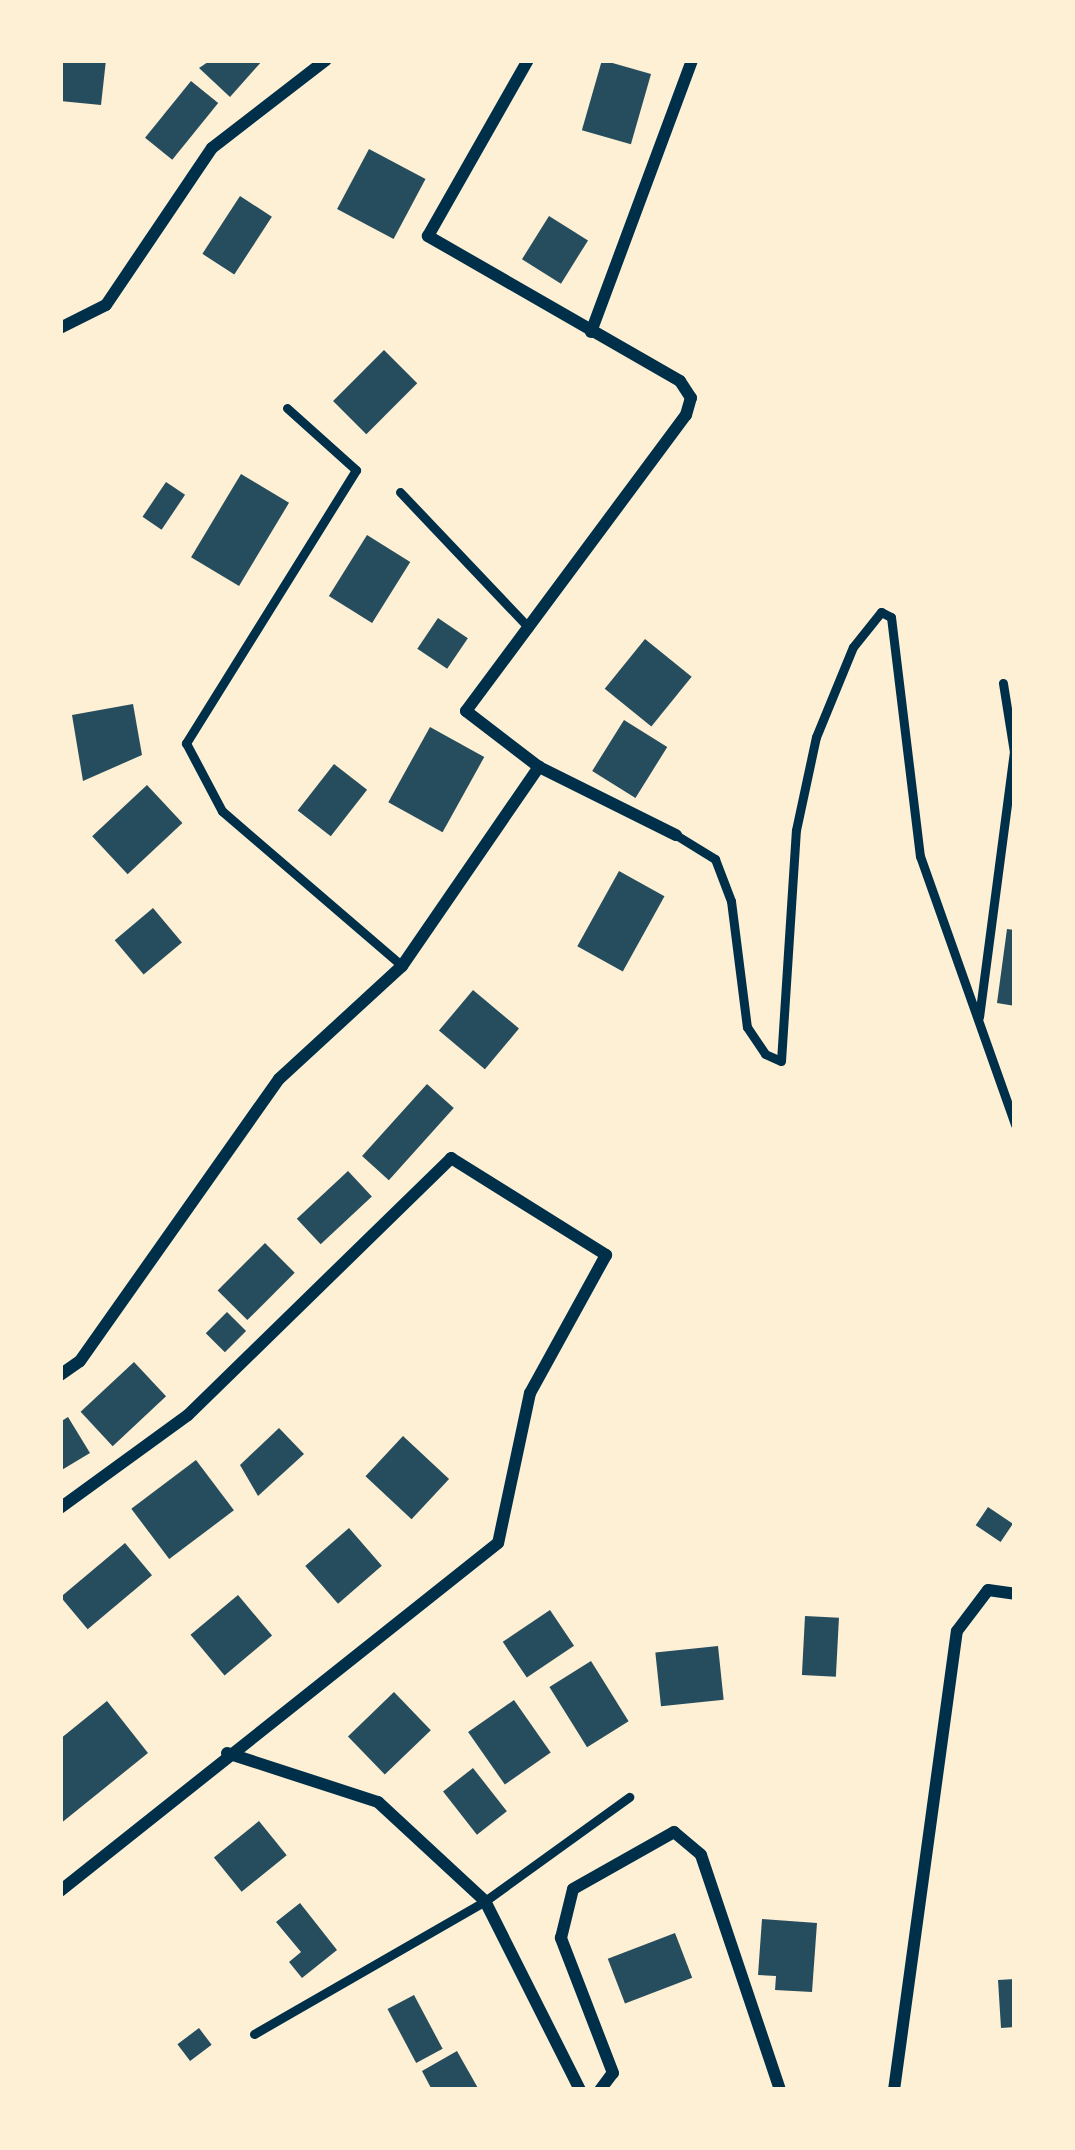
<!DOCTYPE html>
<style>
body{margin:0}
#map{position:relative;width:1075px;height:2150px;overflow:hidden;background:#fdf0d5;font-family:"Source Sans 3",sans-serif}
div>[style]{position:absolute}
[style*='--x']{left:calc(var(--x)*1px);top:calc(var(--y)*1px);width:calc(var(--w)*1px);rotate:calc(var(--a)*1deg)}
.building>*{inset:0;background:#264d5e;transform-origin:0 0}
.service>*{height:9px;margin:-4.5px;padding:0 4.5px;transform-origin:4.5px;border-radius:4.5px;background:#003049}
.minor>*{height:12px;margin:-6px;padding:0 6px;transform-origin:6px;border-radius:6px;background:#003049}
span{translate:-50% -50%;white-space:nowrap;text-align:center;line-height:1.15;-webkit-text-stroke:12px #fdf0d5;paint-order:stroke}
.frame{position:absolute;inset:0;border:63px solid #fdf0d5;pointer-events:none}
</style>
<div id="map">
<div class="building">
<div style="clip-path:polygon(60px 60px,106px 60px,101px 105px,60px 101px)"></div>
<div style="clip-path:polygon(211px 60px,263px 60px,230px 97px,199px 68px)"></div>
<div style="left:602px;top:60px;width:51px;height:73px;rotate:16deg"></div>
<div style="left:191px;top:81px;width:35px;height:73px;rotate:39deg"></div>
<div style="left:369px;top:149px;width:64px;height:68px;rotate:28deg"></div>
<div style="left:240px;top:196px;width:38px;height:69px;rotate:33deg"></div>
<div style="left:549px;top:216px;width:46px;height:51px;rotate:32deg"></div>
<div style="left:384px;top:350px;width:47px;height:72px;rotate:45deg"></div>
<div style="left:241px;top:474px;width:56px;height:97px;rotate:31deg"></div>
<div style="left:166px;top:482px;width:23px;height:42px;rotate:34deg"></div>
<div style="left:367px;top:535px;width:51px;height:72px;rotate:32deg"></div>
<div style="left:438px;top:618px;width:36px;height:37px;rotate:34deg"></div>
<div style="left:645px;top:639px;width:60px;height:64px;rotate:39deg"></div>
<div style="clip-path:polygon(133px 704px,142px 755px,83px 781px,72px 715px)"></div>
<div style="left:624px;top:720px;width:51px;height:60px;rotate:32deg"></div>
<div style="left:430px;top:727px;width:62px;height:86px;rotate:29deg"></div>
<div style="left:334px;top:764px;width:42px;height:59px;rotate:38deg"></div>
<div style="left:147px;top:785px;width:52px;height:75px;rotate:47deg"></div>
<div style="left:619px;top:871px;width:52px;height:86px;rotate:29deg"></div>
<div style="left:153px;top:908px;width:45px;height:50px;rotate:50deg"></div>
<div style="clip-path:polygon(1007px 929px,1015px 930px,1015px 1006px,997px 1003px)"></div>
<div style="left:473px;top:990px;width:60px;height:53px;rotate:40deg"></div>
<div style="left:427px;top:1084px;width:36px;height:97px;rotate:42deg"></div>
<div style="left:348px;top:1171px;width:35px;height:70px;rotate:47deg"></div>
<div style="left:265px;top:1243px;width:42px;height:67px;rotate:45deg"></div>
<div style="left:227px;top:1312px;width:27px;height:30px;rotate:45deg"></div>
<div style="left:134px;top:1362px;width:47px;height:73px;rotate:47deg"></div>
<div style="clip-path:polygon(68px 1417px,90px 1453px,60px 1471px,60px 1422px)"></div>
<div style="clip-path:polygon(279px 1428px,304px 1454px,258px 1496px,240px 1465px)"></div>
<div style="left:403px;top:1436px;width:63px;height:55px;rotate:43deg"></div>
<div style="left:196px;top:1460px;width:63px;height:81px;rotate:53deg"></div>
<div style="left:988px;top:1507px;width:30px;height:22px;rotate:34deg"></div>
<div style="left:349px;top:1528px;width:50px;height:58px;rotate:49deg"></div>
<div style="left:125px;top:1543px;width:42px;height:84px;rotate:50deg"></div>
<div style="left:238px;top:1595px;width:53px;height:62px;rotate:50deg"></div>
<div style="left:550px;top:1610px;width:43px;height:57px;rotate:56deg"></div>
<div style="left:805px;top:1616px;width:34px;height:59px;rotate:3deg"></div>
<div style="left:718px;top:1646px;width:54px;height:63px;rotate:84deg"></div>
<div style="left:591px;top:1661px;width:71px;height:49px;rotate:58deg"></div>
<div style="left:394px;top:1692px;width:53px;height:64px;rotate:46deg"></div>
<div style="left:514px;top:1700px;width:64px;height:56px;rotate:55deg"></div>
<div style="clip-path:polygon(107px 1701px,148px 1753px,60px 1824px,60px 1739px)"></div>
<div style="left:473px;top:1768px;width:55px;height:38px;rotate:52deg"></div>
<div style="left:259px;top:1821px;width:44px;height:58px;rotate:51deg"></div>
<div style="clip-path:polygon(300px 1903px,337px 1950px,302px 1978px,289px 1962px,301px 1952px,276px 1922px)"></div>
<div style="clip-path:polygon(762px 1919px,817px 1923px,812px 1992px,775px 1990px,776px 1976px,758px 1975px)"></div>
<div style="left:675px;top:1933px;width:48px;height:72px;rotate:69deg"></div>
<div style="clip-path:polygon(1015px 1979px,1015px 2027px,1001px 2028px,998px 1980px)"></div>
<div style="left:414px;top:1995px;width:61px;height:30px;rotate:62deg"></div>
<div style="left:199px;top:2028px;width:21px;height:27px;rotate:53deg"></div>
<div style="clip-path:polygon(457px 2051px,479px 2090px,432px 2090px,422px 2071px)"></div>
</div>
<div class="service">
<div style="--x:287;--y:408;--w:93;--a:41.9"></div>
<div style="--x:356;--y:470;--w:322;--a:121.9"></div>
<div style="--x:186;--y:743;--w:77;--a:62.1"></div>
<div style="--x:222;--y:811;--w:238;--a:40.7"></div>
<div style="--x:400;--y:492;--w:187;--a:46.5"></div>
<div style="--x:676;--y:835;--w:46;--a:31.6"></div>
<div style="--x:715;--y:859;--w:45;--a:69.1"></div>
<div style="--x:731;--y:901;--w:127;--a:82.8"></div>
<div style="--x:747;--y:1027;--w:32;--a:56"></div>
<div style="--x:765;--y:1054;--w:17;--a:24"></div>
<div style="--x:781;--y:1061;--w:231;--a:-86.3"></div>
<div style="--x:796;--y:830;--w:95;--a:-77.9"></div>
<div style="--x:816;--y:737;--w:97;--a:-67.7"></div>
<div style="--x:853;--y:647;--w:45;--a:-51.3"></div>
<div style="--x:881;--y:612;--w:11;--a:27"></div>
<div style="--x:891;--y:617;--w:241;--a:83.1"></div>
<div style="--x:920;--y:856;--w:285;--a:70.5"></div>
<div style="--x:979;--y:1017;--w:267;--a:-82.5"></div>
<div style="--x:1014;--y:752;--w:70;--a:-99.1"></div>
<div style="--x:254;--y:2034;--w:267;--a:-29.9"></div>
<div style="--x:485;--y:1901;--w:178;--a:-35.8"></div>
</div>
<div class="minor">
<div style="--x:60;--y:328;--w:51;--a:-26.6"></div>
<div style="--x:106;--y:305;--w:189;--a:-56"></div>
<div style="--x:212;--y:148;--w:144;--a:-37.7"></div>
<div style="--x:591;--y:332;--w:290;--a:-69.6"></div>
<div style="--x:539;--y:767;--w:153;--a:26.4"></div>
<div style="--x:60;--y:1375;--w:24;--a:-35"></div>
<div style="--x:80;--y:1361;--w:345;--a:-54.8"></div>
<div style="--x:279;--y:1079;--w:167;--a:-42.6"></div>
<div style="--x:402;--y:966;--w:242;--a:-55.5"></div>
<div style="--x:539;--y:767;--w:92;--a:-142.5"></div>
<div style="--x:466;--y:711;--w:369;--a:-53.4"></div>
<div style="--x:686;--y:415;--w:18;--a:-74"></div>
<div style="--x:691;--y:398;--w:20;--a:-123"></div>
<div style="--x:680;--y:381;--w:291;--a:-150.1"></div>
<div style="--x:428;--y:236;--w:202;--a:-60.4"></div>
<div style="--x:60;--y:1508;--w:158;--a:-36"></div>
<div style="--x:188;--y:1415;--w:368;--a:-44.3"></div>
<div style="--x:451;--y:1158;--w:183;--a:32"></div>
<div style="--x:606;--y:1255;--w:158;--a:118.8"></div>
<div style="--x:530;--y:1393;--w:153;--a:102"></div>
<div style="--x:498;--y:1543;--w:559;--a:141.53"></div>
<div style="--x:227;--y:1753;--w:159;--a:18"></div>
<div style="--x:378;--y:1802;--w:146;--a:42.8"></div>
<div style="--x:485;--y:1901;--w:212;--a:63.3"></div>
<div style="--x:600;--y:2090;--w:21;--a:-53"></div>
<div style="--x:613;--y:2073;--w:145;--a:-111.1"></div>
<div style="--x:561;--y:1938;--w:50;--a:-76.2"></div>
<div style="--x:573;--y:1889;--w:116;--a:-29.4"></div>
<div style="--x:674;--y:1832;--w:35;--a:40"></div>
<div style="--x:701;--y:1855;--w:248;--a:71.4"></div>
<div style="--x:894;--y:2090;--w:463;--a:-82.2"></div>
<div style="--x:957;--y:1631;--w:51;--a:-52.9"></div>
<div style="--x:988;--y:1590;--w:27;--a:8"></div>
</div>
<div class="frame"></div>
</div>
